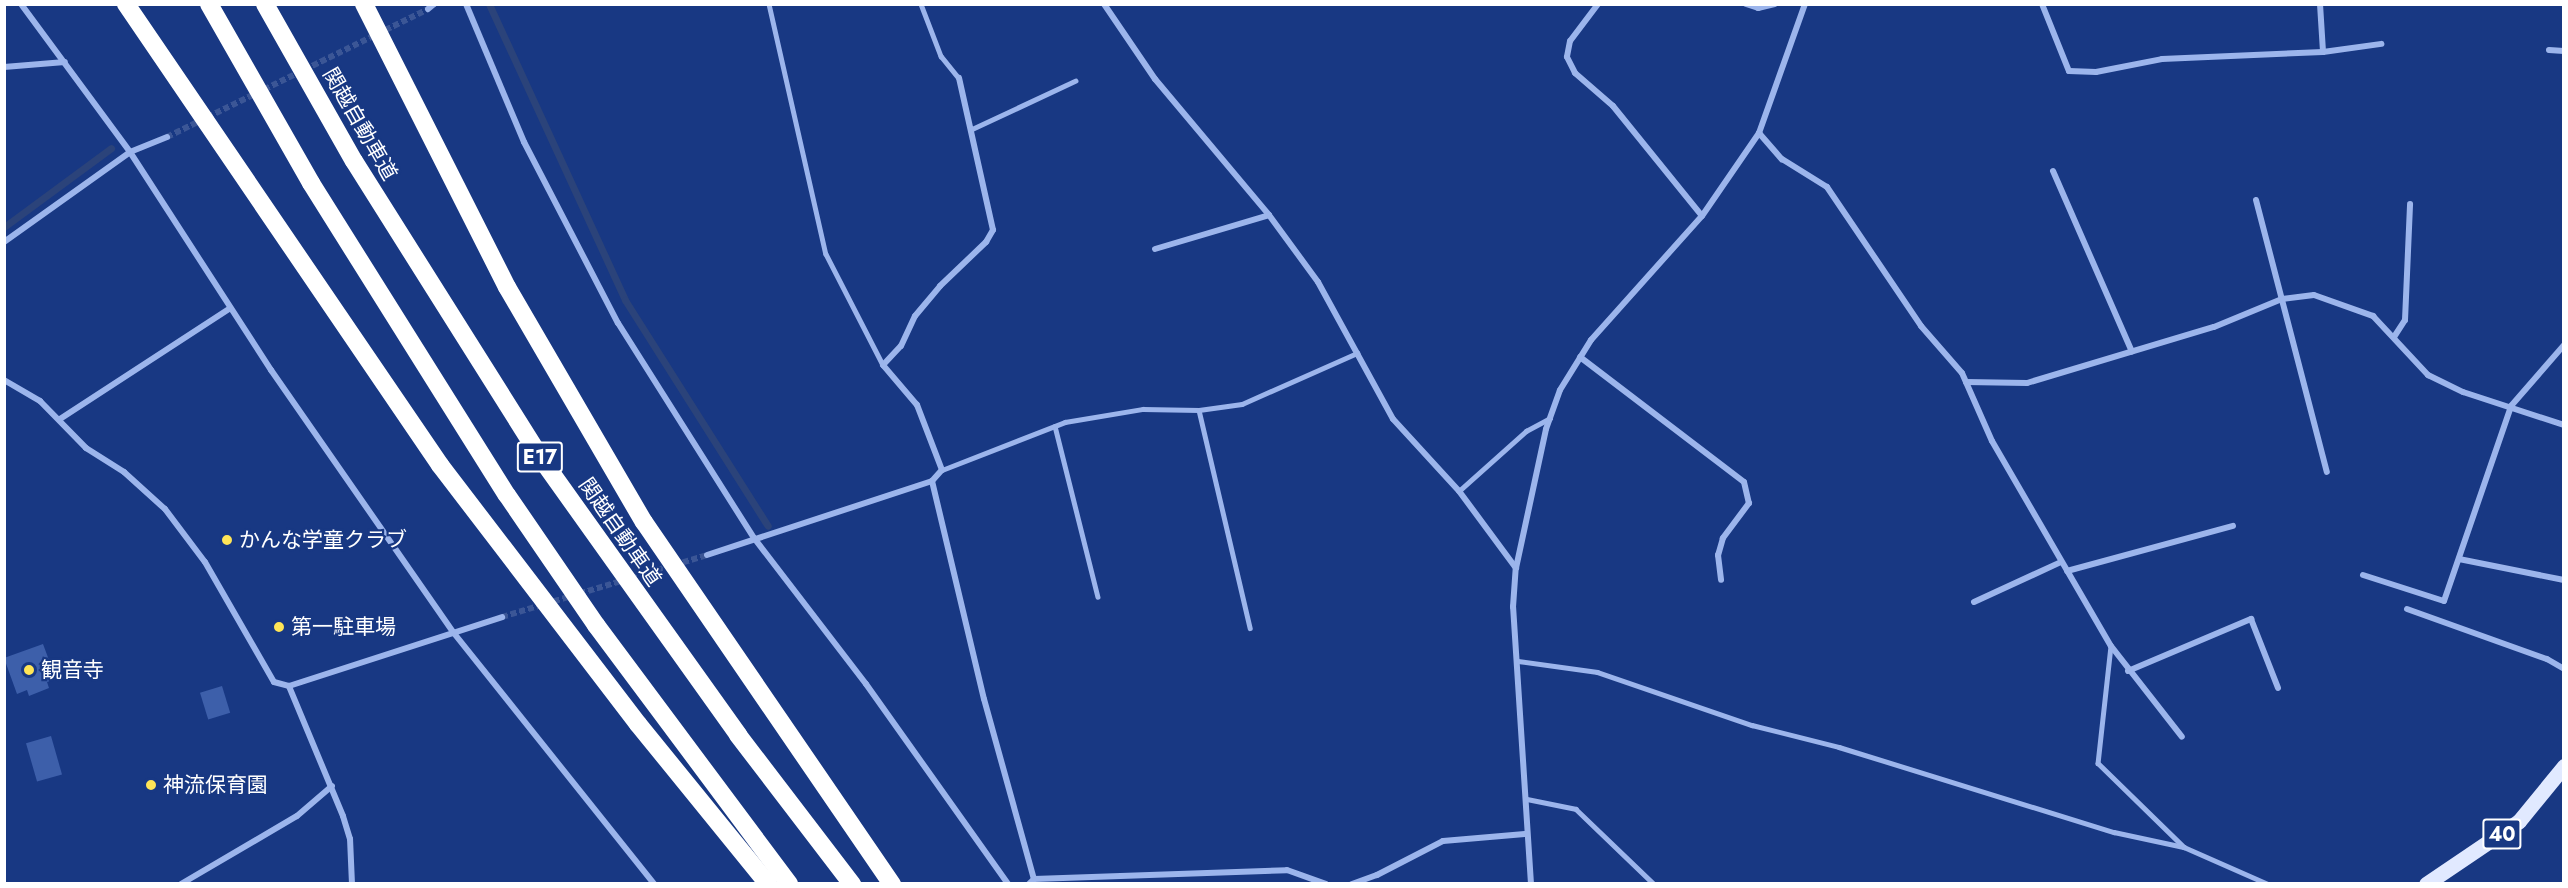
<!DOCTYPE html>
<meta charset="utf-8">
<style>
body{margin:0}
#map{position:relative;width:2568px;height:888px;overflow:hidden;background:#183883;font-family:Jost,"Noto Sans JP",sans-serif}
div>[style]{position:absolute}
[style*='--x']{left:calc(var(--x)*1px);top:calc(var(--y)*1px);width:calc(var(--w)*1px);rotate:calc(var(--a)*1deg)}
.stream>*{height:7px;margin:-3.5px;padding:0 3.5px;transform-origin:3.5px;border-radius:3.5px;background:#2b437a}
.building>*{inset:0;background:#3d5faa;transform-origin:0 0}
.minor-tunnel>*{height:6px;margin-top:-3px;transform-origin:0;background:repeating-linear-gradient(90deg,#3b5696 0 6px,transparent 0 9px)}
.service>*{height:4.5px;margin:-2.25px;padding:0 2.25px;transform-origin:2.25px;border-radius:2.25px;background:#9cb5ec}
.minor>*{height:6px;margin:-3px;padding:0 3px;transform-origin:3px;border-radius:3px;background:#9cb5ec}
.primary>*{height:15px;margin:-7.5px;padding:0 7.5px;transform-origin:7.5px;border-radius:7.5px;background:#e1e9ff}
.motorway>*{height:18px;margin:-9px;padding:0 9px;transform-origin:9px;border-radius:9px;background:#fff}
.dots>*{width:16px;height:16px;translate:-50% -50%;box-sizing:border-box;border:3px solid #183883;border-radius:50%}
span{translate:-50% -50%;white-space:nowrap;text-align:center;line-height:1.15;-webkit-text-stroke:4.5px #183883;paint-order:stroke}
.shield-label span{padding:2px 4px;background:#183883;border:2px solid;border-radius:4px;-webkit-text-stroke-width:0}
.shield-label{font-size:20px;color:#fff;font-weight:700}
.street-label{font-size:21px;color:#fff}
.poi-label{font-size:21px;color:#fff}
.left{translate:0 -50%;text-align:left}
.frame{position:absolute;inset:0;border:6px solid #fff;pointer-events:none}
</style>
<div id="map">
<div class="stream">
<div style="--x:489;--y:4;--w:326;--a:65.3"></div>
<div style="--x:625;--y:300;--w:267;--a:57.7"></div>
<div style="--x:4;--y:227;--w:133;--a:-36.4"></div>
</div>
<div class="building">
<div style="clip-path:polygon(43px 644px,56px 679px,47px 682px,49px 688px,29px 696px,27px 690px,17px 694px,4px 658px)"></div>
<div style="left:222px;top:686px;width:28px;height:23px;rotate:73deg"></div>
<div style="left:51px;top:736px;width:40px;height:26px;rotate:74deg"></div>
</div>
<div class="minor-tunnel">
<div style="--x:167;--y:137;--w:291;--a:-26.1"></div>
<div style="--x:502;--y:617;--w:214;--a:-16.8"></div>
</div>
<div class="service">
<div style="--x:769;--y:4;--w:256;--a:77.2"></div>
<div style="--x:826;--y:254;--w:125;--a:62.8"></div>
<div style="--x:921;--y:4;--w:56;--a:69"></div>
<div style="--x:941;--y:56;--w:28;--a:51"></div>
<div style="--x:972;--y:129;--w:114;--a:-25"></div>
<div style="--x:1199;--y:410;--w:224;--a:76.8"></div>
<div style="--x:1055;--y:426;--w:176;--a:75.9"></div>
<div style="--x:942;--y:470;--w:132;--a:-21.3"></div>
<div style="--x:1065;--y:422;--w:79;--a:-9.5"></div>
<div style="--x:1143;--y:409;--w:56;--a:1"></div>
<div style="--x:1199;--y:410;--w:43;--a:-7.9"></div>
<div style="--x:1242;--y:404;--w:126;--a:-23.9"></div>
<div style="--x:1459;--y:491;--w:90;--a:-41.8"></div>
<div style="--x:1526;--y:431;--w:27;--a:-28"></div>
<div style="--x:2111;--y:646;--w:118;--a:96.3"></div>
<div style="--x:2098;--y:763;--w:120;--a:44.3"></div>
<div style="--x:1518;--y:661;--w:80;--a:7.9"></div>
<div style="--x:1597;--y:672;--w:164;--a:18.9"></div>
<div style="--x:1752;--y:725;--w:90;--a:14.2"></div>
<div style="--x:1839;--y:747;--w:288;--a:17.2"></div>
<div style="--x:2114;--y:832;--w:72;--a:12.1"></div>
<div style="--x:2184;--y:847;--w:92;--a:23.8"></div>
<div style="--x:1527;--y:799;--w:50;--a:11.5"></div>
<div style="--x:1576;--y:809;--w:108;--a:43.9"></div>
</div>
<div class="minor">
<div style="--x:21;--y:4;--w:184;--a:53.6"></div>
<div style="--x:130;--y:152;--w:260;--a:57.1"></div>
<div style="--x:271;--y:370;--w:319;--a:55.2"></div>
<div style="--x:453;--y:632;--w:322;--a:51.4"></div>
<div style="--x:466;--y:4;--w:150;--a:67.2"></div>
<div style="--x:524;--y:142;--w:204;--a:62.6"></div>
<div style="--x:618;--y:323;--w:254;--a:57.7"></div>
<div style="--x:754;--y:538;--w:184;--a:52.5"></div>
<div style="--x:866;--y:684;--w:245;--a:54.6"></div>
<div style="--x:1104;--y:4;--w:91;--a:55.8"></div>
<div style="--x:1155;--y:79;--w:177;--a:50"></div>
<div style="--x:1269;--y:215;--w:83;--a:53.8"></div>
<div style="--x:1318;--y:282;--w:156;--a:61.3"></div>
<div style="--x:1393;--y:419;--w:98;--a:47.5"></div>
<div style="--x:1459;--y:491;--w:96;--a:53.5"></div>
<div style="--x:1598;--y:4;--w:46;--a:127.1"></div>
<div style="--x:1570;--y:41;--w:16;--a:101"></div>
<div style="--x:1567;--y:57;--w:18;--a:63"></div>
<div style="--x:1575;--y:73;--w:50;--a:41"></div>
<div style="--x:1613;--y:106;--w:141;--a:51"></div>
<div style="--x:1746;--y:4;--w:13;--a:18"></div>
<div style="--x:1758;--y:8;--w:17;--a:-13"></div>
<div style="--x:2042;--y:4;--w:72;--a:68.1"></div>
<div style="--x:2069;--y:71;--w:27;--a:2"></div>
<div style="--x:2096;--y:72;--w:67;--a:-11.1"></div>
<div style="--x:2162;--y:59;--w:161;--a:-2.5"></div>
<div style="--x:2323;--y:52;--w:59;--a:-7.9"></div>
<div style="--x:2320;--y:4;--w:48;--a:86.4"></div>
<div style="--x:428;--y:9;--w:8;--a:-40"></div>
<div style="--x:2549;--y:50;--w:15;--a:4"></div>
<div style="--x:4;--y:67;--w:61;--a:-4.7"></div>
<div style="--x:1759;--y:133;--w:35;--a:49"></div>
<div style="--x:1782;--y:159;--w:53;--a:31.9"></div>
<div style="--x:1827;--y:187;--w:168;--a:55.9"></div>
<div style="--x:1921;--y:326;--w:62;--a:48.9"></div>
<div style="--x:1962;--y:373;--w:74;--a:66.2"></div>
<div style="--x:1992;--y:441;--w:237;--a:59.9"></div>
<div style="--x:2111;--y:646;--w:115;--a:52"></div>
<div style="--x:2053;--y:171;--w:197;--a:66.4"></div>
<div style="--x:2256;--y:200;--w:281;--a:75.4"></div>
<div style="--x:4;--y:242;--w:155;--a:-35.5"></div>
<div style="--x:130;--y:152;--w:40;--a:-22"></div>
<div style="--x:1155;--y:249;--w:119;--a:-16.6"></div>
<div style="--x:2394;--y:337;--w:20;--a:-57"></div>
<div style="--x:2405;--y:320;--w:116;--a:-87.5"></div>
<div style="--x:1580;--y:357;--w:206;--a:37.3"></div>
<div style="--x:1744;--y:482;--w:22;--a:77"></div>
<div style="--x:1749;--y:503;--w:44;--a:126.6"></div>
<div style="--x:1723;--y:538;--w:18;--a:106"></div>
<div style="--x:1718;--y:555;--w:25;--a:83"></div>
<div style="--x:4;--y:380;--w:42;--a:30.3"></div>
<div style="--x:40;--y:401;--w:66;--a:45.6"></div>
<div style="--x:86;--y:448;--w:45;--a:32.3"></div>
<div style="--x:124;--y:472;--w:55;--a:42.1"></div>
<div style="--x:165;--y:509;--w:66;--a:53"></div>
<div style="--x:205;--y:562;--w:138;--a:60.1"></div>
<div style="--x:274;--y:682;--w:16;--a:15"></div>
<div style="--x:1966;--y:382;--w:61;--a:0.9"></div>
<div style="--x:2027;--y:383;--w:195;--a:-16.7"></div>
<div style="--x:2214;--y:327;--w:74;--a:-22.4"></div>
<div style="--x:2282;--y:299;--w:32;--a:-7"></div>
<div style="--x:2314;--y:295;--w:63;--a:19.6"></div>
<div style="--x:2373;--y:316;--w:81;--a:47"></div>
<div style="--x:2428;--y:375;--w:39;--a:26"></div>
<div style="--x:2463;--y:392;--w:106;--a:18.1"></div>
<div style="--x:60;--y:419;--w:203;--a:-33.1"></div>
<div style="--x:932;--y:481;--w:224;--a:76.6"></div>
<div style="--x:984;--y:699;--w:187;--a:74.5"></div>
<div style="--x:1034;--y:879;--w:7;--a:135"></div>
<div style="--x:707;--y:555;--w:237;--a:-18.2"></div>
<div style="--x:932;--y:481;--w:15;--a:-48"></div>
<div style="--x:942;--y:470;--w:70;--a:-111"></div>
<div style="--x:917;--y:405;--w:52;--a:-130.4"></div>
<div style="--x:883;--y:365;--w:26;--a:-47"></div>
<div style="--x:901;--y:346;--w:33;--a:-65"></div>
<div style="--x:915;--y:316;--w:39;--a:-50"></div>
<div style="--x:940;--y:286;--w:64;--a:-43.7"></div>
<div style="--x:986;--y:242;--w:14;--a:-60"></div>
<div style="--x:993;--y:230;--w:156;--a:-102.6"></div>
<div style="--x:2459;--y:559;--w:107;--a:11.3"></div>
<div style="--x:2067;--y:571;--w:172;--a:-15.2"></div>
<div style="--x:2363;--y:575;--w:85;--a:17.8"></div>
<div style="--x:2444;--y:601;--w:206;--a:-71"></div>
<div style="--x:2511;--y:406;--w:81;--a:-49"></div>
<div style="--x:1974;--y:602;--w:96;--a:-24.7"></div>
<div style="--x:2407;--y:609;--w:149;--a:19.7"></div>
<div style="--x:2547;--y:659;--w:20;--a:30"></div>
<div style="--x:2128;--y:671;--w:134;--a:-22.9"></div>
<div style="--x:2251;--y:619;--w:74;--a:68.6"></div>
<div style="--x:1034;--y:879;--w:253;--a:-2"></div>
<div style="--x:1287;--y:870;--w:41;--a:19.7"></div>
<div style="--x:181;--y:884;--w:134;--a:-30.4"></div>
<div style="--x:297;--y:816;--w:46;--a:-40.6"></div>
<div style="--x:352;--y:884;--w:45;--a:-92.5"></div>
<div style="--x:350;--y:839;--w:24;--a:-107"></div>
<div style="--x:343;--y:816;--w:141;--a:-112.6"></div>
<div style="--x:289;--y:686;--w:224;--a:-17.9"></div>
<div style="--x:1352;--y:884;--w:27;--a:-20"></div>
<div style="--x:1377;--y:875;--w:74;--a:-27.3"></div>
<div style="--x:1443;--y:841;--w:82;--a:-4.9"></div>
<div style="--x:1531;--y:884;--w:278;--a:-93.7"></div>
<div style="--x:1513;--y:607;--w:39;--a:-86"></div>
<div style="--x:1516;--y:568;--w:142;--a:-77.8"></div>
<div style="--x:1546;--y:429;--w:41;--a:-70.3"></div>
<div style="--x:1560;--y:390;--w:59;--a:-58.2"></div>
<div style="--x:1591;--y:340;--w:166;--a:-48.2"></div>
<div style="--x:1702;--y:216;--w:101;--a:-55.5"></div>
<div style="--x:1759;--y:133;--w:137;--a:-70.4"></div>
</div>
<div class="primary">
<div style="--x:2426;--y:884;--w:112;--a:-34.1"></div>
<div style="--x:2519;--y:821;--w:71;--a:-50.7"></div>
</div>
<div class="motorway">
<div style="--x:126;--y:4;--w:558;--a:55.74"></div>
<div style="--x:440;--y:465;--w:326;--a:52.6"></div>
<div style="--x:638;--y:724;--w:206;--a:50.9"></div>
<div style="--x:209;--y:4;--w:206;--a:60.3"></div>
<div style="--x:311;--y:183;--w:368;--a:57.9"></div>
<div style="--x:507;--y:495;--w:158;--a:55.6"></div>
<div style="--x:596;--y:625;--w:323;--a:53.3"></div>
<div style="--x:265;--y:4;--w:180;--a:60.5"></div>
<div style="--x:354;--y:161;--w:358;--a:57.8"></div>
<div style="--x:545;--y:464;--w:333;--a:54.5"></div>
<div style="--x:738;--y:735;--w:188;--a:52.6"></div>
<div style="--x:364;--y:4;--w:317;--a:63.2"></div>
<div style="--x:507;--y:287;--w:272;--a:59.8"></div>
<div style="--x:644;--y:522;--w:439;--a:55.6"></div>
</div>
<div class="dots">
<div style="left:227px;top:540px;background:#ffe557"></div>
<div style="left:279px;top:627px;background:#ffe557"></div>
<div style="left:29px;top:670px;background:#ffe557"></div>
<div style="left:151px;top:785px;background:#ffe557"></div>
</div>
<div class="shield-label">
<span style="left:540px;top:457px">E17</span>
<span style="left:2502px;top:834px">40</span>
</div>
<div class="street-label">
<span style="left:360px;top:124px;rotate:60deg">関越自動車道</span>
<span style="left:620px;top:532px;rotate:55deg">関越自動車道</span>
</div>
<div class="poi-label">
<span class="left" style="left:239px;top:540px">かんな学童クラブ</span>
<span class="left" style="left:291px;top:627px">第一駐車場</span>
<span class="left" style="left:41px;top:670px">観音寺</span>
<span class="left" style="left:163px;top:785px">神流保育園</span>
</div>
<div class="frame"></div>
</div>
